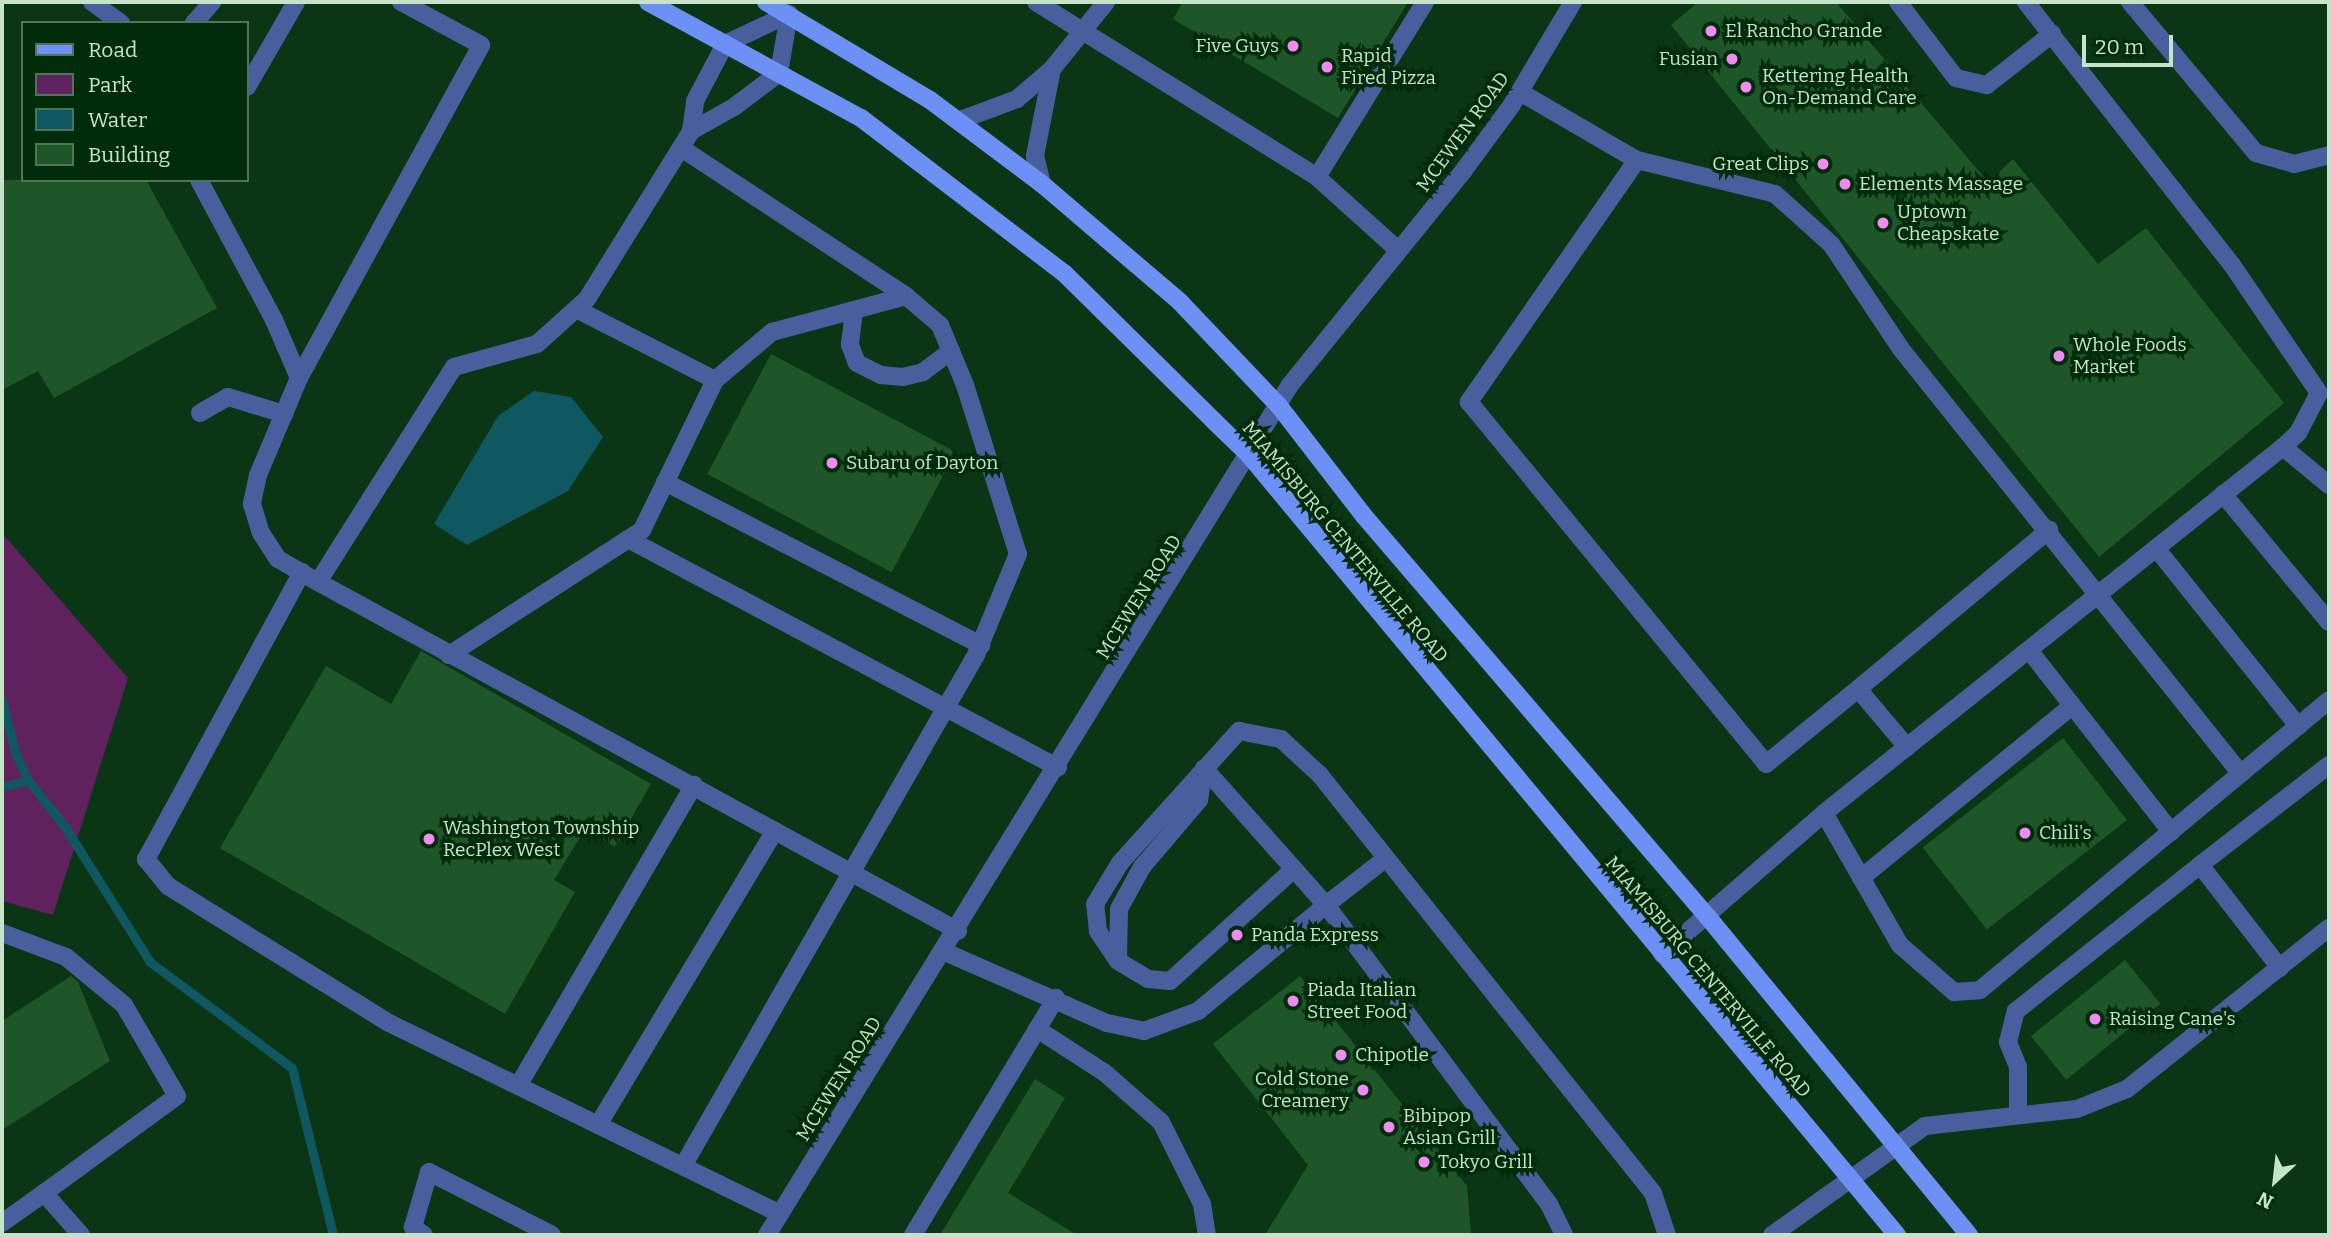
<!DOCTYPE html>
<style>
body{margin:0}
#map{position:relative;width:2331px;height:1237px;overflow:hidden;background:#0b3615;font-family:Bitter,serif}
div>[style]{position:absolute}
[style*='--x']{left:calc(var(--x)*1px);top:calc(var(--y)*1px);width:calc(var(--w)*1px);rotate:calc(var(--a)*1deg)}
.green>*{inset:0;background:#5f225f}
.water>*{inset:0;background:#105861}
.stream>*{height:9px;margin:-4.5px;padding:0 4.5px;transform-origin:4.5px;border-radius:4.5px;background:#105861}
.building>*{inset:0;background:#1e5629;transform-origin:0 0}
.minor>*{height:18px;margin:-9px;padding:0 9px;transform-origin:9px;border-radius:9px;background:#495f9d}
.major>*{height:18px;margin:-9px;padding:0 9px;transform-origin:9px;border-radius:9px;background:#6d90f5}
.dots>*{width:19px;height:19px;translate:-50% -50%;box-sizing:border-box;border:4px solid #002c0b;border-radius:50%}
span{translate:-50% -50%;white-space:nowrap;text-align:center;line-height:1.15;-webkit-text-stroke:7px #002c0b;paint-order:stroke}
.poi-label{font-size:19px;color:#c6e2c8}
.left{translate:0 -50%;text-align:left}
.right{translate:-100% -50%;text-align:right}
.street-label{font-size:19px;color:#c6e2c8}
.frame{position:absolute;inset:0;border:4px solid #c6e2c8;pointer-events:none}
.legend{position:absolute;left:21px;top:21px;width:228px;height:161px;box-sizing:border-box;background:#002c0b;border:2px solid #4f7557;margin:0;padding:9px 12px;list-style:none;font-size:21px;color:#c6e2c8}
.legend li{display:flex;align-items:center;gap:14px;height:35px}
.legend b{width:35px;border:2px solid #4f7557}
.north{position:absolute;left:2240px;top:1146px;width:70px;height:70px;-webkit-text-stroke:5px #002c0b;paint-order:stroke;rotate:207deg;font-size:19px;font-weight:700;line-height:28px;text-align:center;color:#c6e2c8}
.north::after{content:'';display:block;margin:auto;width:24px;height:32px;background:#c6e2c8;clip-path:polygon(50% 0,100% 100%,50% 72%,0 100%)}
.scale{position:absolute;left:2082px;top:35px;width:91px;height:32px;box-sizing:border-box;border:4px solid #c6e2c8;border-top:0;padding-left:9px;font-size:21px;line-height:24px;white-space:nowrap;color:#c6e2c8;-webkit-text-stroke:5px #002c0b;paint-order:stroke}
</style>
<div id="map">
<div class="green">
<div style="clip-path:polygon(2px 533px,128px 678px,53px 915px,2px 901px)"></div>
</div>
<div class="water">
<div style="clip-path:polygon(534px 391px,571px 397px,603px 437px,568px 491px,467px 545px,434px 524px,498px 416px)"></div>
</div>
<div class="stream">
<div style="--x:2;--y:700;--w:54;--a:76"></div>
<div style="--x:15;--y:752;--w:31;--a:65"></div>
<div style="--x:28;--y:780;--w:60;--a:51.8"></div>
<div style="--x:65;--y:827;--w:160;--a:57.8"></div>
<div style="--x:150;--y:962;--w:177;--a:36.7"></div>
<div style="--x:292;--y:1068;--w:172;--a:76.2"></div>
<div style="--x:2;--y:787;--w:27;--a:-15"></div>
</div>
<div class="building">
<div style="clip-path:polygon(1183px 2px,1408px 2px,1338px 118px,1173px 19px)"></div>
<div style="clip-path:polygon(1698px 2px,1836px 2px,1988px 182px,2013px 159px,2098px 264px,2146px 228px,2284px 403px,2099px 557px,1671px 25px)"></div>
<div style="clip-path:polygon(2px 180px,146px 180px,217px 308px,54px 398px,38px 371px,2px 390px)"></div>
<div style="left:771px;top:354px;width:209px;height:136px;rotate:28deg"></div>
<div style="clip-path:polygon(421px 651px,651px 784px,615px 847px,585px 829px,554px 880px,575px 892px,505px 1014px,220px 848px,326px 666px,391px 704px)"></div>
<div style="left:2063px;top:738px;width:104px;height:178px;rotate:52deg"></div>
<div style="left:2125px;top:960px;width:56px;height:121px;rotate:51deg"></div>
<div style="clip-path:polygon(71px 976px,78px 982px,110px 1061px,2px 1130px,2px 1021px)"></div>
<div style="clip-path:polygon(1300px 976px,1467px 1186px,1471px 1235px,1265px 1235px,1308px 1165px,1213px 1044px)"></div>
<div style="clip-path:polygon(1035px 1079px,1065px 1098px,1008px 1193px,1077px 1235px,940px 1235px)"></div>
</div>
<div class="minor">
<div style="--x:92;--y:2;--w:36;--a:36"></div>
<div style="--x:1036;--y:2;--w:331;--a:31.9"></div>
<div style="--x:1898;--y:2;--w:96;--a:52.7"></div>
<div style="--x:1956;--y:78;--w:32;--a:13"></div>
<div style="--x:1987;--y:85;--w:83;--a:-38.1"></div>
<div style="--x:2130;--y:2;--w:197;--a:50.2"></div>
<div style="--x:2256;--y:153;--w:40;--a:16"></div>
<div style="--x:2294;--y:164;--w:36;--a:-14"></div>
<div style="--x:789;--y:14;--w:60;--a:99.6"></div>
<div style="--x:779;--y:73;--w:56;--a:142.9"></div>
<div style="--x:734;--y:107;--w:49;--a:150.8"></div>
<div style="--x:691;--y:131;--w:30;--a:-82"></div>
<div style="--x:695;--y:101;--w:64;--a:-62.2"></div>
<div style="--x:725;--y:44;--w:71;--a:-25.1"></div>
<div style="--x:194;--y:23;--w:28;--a:-49"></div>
<div style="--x:1052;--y:69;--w:86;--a:-51.1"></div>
<div style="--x:247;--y:87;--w:98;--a:-60"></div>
<div style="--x:1520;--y:92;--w:135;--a:30.2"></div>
<div style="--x:1637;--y:160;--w:142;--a:13.8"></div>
<div style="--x:1775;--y:194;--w:75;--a:41.8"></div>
<div style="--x:1831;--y:244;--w:126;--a:56.3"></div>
<div style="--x:1901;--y:349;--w:544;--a:51.34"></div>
<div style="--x:958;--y:121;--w:63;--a:-20.4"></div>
<div style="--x:1017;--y:99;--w:46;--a:-40.6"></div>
<div style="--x:1052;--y:69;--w:89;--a:101.1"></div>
<div style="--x:1035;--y:156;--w:29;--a:76"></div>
<div style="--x:681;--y:148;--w:269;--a:33.3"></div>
<div style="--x:906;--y:296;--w:45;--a:40.5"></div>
<div style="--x:940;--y:325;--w:65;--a:67.4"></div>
<div style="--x:965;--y:385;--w:177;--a:72.6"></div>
<div style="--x:1018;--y:554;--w:109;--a:112.6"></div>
<div style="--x:976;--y:655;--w:589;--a:119.83"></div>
<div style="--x:1637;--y:160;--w:295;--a:124.8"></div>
<div style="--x:1469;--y:402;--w:468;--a:50.6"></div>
<div style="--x:1766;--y:764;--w:119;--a:-39.2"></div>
<div style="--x:1858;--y:689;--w:76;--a:49.8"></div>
<div style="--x:199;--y:180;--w:159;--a:61.8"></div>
<div style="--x:274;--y:320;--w:63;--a:66.7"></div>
<div style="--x:299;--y:378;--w:105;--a:112.9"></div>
<div style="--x:258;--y:475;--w:30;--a:102"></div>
<div style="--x:252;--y:504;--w:30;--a:73"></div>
<div style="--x:261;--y:533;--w:31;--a:57"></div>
<div style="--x:278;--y:559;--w:46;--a:29.9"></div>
<div style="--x:318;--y:582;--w:254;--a:-57.7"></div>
<div style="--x:454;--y:367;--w:86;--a:-15.5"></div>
<div style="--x:537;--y:344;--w:67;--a:-42"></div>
<div style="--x:587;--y:299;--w:198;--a:-58.2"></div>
<div style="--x:1398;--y:250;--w:109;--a:-138"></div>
<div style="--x:1317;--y:177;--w:206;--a:-58.3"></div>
<div style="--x:854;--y:311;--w:34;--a:97"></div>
<div style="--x:850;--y:345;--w:19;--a:69"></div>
<div style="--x:857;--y:363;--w:27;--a:27"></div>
<div style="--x:881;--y:375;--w:22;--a:5"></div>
<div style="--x:903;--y:377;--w:21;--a:-14"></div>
<div style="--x:923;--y:372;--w:35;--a:-37"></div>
<div style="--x:299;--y:378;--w:379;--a:-61.3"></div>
<div style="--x:481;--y:45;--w:91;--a:-151.7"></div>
<div style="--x:715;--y:380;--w:75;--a:-40.1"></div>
<div style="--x:772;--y:332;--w:139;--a:-15"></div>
<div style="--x:200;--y:413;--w:32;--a:-30"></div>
<div style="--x:228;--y:397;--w:59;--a:16.9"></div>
<div style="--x:2283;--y:447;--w:60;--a:39.6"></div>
<div style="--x:665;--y:482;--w:356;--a:27.3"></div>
<div style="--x:2223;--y:494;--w:166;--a:50.4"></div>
<div style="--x:628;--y:539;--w:487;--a:28"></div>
<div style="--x:2156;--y:548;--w:228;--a:51.4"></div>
<div style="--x:302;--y:572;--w:327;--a:118.5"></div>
<div style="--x:146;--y:859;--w:35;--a:51"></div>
<div style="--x:168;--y:886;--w:260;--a:31.8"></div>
<div style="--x:389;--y:1023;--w:435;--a:26"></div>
<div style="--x:318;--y:582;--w:729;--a:28.6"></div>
<div style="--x:2029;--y:650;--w:231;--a:52"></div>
<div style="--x:449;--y:655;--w:230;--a:-32.9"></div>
<div style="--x:642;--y:530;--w:167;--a:-64"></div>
<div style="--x:715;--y:380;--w:156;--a:-152.9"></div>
<div style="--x:1858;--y:689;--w:249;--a:-39.8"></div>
<div style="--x:1824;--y:813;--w:152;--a:60.1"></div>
<div style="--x:1900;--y:945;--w:72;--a:41"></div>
<div style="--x:1954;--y:992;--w:26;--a:-4"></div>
<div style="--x:1980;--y:990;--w:454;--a:-39.7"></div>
<div style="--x:1385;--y:859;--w:75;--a:142.1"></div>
<div style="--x:1326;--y:905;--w:373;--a:53.3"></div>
<div style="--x:1549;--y:1204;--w:34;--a:64"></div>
<div style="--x:1294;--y:869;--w:167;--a:137.9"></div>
<div style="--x:1170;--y:981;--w:22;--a:-175"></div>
<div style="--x:1148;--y:979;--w:35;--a:-149"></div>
<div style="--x:1118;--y:961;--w:36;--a:-124"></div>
<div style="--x:1098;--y:931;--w:27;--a:-96"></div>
<div style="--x:1095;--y:904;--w:48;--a:-58.6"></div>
<div style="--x:1120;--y:863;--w:178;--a:-48"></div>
<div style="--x:1239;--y:731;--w:43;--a:10.8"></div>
<div style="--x:1281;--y:739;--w:53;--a:42.7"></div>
<div style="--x:1320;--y:775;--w:534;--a:51.46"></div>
<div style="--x:1653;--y:1193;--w:44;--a:71.6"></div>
<div style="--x:1861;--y:878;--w:271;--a:-39.2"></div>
<div style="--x:2;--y:933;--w:68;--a:20.6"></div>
<div style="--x:66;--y:957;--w:75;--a:39.6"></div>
<div style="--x:124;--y:1005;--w:105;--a:59.8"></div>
<div style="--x:177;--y:1096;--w:165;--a:143.9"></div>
<div style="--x:44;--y:1193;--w:56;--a:48.6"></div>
<div style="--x:945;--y:952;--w:177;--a:23.7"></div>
<div style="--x:1107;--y:1023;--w:38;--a:12"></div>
<div style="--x:1144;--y:1031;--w:58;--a:-20.3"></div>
<div style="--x:1198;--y:1011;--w:166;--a:-39.6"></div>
<div style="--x:1326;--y:905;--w:183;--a:-131.7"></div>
<div style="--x:1662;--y:954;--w:215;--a:-41"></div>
<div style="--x:1824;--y:813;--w:587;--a:-38.57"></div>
<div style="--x:2283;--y:447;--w:21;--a:-43"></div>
<div style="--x:2298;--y:433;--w:45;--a:-62.3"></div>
<div style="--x:2319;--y:393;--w:155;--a:-124.2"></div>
<div style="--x:2232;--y:265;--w:334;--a:-128.1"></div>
<div style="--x:1118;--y:961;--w:52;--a:-88.9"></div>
<div style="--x:1119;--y:909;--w:48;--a:-61.3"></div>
<div style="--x:1142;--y:867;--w:88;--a:-49.6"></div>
<div style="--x:1199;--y:800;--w:32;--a:-81"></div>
<div style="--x:2280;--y:968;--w:130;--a:-127.8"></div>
<div style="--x:2200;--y:865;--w:163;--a:-37.8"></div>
<div style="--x:1037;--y:1029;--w:81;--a:32.9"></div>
<div style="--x:1105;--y:1073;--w:74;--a:41.2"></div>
<div style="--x:1161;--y:1122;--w:92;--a:63.4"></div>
<div style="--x:1202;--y:1204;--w:31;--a:81"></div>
<div style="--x:518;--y:1086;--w:349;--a:-59.7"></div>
<div style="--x:2018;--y:1115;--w:48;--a:-90"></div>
<div style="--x:2018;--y:1067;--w:27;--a:-112"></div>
<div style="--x:2008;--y:1042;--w:32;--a:-76"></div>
<div style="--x:2016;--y:1011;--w:235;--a:-38.4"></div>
<div style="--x:598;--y:1125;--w:343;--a:-59"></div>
<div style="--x:2;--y:1223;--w:52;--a:-35.5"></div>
<div style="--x:424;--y:1235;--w:14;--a:-144"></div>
<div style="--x:413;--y:1227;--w:57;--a:-73.8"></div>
<div style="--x:429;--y:1172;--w:138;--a:27.1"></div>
<div style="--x:767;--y:1235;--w:998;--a:-58.4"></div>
<div style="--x:1290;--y:385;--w:277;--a:-51"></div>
<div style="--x:1464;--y:170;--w:79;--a:-53.7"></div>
<div style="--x:1511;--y:106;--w:121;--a:-59.2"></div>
<div style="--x:913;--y:1235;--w:277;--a:-58.9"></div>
<div style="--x:1772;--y:1235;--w:188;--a:-35.5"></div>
<div style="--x:1925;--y:1126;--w:153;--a:-6.4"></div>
<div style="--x:2077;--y:1109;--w:54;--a:-21.8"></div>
<div style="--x:2127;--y:1089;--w:258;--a:-38.6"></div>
</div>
<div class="major">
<div style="--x:648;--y:2;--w:243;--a:28.6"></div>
<div style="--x:861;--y:118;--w:255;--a:37.4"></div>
<div style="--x:1064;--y:273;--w:211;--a:44.6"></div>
<div style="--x:1214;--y:421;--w:49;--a:44.2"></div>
<div style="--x:1249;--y:455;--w:1014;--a:50.28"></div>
<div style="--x:766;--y:2;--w:191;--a:30.9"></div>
<div style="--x:930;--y:100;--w:140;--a:36.9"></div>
<div style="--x:1042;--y:184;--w:182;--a:40.5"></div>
<div style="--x:1180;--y:302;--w:144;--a:46.4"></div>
<div style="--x:1279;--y:406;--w:139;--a:52.3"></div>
<div style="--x:1364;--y:516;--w:527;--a:49.39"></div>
<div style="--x:1707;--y:916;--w:413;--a:50.6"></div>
</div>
<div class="dots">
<div style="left:1711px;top:31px;background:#f38af2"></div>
<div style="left:1293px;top:46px;background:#f38af2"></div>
<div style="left:1732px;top:59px;background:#f38af2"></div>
<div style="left:1327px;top:67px;background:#f38af2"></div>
<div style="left:1746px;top:87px;background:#f38af2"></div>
<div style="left:1823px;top:164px;background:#f38af2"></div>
<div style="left:1845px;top:184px;background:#f38af2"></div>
<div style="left:1883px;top:223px;background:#f38af2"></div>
<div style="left:2059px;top:356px;background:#f38af2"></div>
<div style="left:832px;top:463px;background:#f38af2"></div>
<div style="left:2025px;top:833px;background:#f38af2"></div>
<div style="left:429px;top:839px;background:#f38af2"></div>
<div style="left:1237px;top:935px;background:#f38af2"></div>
<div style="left:1293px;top:1001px;background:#f38af2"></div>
<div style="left:2095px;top:1019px;background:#f38af2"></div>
<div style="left:1341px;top:1055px;background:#f38af2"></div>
<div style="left:1363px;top:1090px;background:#f38af2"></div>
<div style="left:1389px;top:1127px;background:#f38af2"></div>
<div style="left:1424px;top:1162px;background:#f38af2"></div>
</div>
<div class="poi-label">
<span class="left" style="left:1725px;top:31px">El Rancho Grande</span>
<span class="right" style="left:1279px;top:46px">Five Guys</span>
<span class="left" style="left:1341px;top:67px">Rapid<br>Fired Pizza</span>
<span class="right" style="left:1718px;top:59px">Fusian</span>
<span class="left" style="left:1762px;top:87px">Kettering Health<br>On-Demand Care</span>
<span class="right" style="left:1809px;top:164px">Great Clips</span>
<span class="left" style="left:1859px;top:184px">Elements Massage</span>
<span class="left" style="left:1897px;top:223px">Uptown<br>Cheapskate</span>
<span class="left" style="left:2073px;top:356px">Whole Foods<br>Market</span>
<span class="left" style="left:846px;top:463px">Subaru of Dayton</span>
<span class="left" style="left:443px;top:839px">Washington Township<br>RecPlex West</span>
<span class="left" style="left:2039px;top:833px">Chili's</span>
<span class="left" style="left:1251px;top:935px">Panda Express</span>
<span class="left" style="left:1307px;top:1001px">Piada Italian<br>Street Food</span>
<span class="left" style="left:2109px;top:1019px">Raising Cane's</span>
<span class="left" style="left:1355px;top:1055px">Chipotle</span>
<span class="right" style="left:1349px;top:1090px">Cold Stone<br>Creamery</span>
<span class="left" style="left:1403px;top:1127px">Bibipop<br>Asian Grill</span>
<span class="left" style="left:1438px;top:1162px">Tokyo Grill</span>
</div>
<div class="street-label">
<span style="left:1463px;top:132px;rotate:-54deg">MCEWEN ROAD</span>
<span style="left:1345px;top:542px;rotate:50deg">MIAMISBURG CENTERVILLE ROAD</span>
<span style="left:1139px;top:597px;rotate:-58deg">MCEWEN ROAD</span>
<span style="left:1708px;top:977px;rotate:50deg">MIAMISBURG CENTERVILLE ROAD</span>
<span style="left:839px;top:1079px;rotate:-58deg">MCEWEN ROAD</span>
</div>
<div class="frame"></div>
<ul class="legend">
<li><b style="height:9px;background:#6d90f5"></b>Road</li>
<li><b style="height:19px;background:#5f225f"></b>Park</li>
<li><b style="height:19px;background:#105861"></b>Water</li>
<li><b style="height:19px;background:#1e5629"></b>Building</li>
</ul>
<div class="north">N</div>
<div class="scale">20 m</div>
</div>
